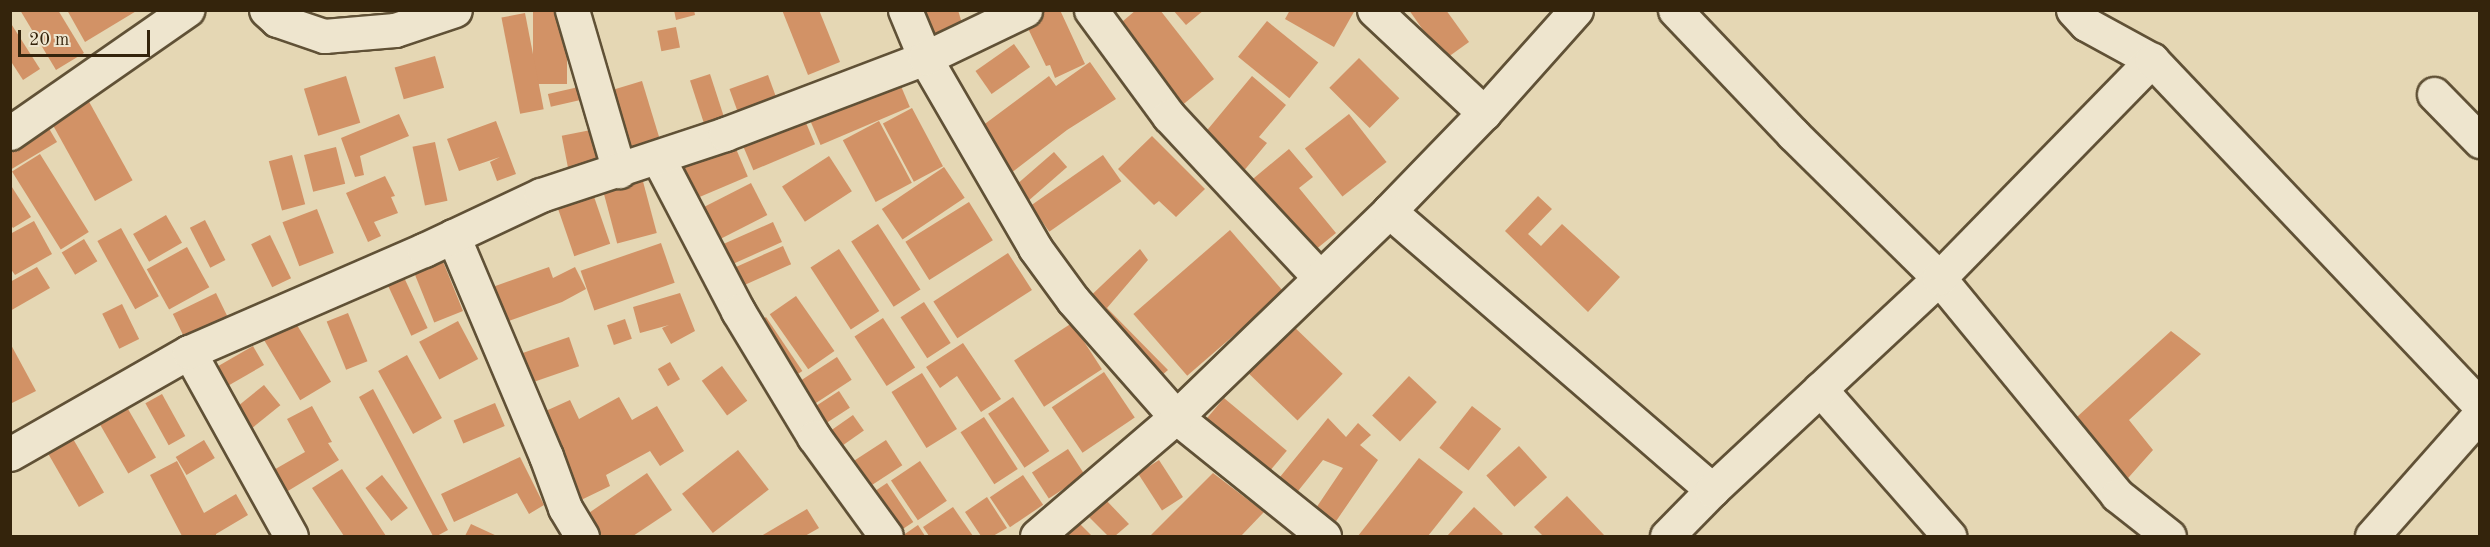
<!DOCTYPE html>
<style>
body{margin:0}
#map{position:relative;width:2490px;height:547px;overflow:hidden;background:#e5d7b4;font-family:"Old Standard TT",serif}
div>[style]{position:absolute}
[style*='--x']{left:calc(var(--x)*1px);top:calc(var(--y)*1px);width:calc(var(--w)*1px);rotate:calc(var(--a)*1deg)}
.building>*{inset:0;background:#d29266;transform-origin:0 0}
.roads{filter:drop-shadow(2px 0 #605136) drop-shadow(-2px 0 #605136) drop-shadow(0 2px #605136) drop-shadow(0 -2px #605136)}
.minor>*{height:33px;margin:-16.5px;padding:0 16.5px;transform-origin:16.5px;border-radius:16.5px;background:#eee5ce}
span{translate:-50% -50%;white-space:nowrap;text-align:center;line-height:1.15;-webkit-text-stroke:4.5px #eee5ce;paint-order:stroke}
.frame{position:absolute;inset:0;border:12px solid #34240c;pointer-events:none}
.scale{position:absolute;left:18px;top:30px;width:132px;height:27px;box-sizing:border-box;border:3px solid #34240c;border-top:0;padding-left:8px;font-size:18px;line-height:21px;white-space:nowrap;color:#34240c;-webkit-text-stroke:4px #eee5ce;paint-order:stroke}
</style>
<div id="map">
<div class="building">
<div style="clip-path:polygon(20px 10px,58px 10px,84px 53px,56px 70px)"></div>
<div style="clip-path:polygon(67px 10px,138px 10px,85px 42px)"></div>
<div style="left:533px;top:10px;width:34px;height:74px"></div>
<div style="clip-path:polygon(674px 10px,694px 10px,695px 15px,676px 20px)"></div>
<div style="clip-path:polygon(782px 10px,819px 10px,840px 62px,808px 75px)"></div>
<div style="clip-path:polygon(920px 10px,958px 10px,963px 27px,928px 38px)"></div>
<div style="clip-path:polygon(1040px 10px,1060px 10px,1085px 64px,1055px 78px,1050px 65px,1046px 66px,1023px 18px)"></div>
<div style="clip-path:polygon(1136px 10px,1160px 10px,1214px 79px,1180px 107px,1116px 27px)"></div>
<div style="clip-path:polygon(1173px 10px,1204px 10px,1186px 25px)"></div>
<div style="clip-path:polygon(1290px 10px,1355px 10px,1334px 47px,1285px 19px)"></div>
<div style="clip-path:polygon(1409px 10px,1446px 10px,1469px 42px,1444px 60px)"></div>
<div style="left:525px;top:13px;width:98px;height:24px;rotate:79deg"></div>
<div style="left:1267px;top:21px;width:66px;height:46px;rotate:39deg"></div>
<div style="clip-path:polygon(10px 22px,40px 69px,23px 80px,10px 60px)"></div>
<div style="left:676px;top:27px;width:21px;height:19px;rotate:79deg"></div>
<div style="left:1014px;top:44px;width:28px;height:47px;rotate:55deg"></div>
<div style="left:435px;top:56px;width:33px;height:42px;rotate:74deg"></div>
<div style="left:1359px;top:58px;width:57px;height:42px;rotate:45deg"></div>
<div style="clip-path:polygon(1090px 62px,1116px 99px,1067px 130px,1011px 173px,978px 129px,1049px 76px,1056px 86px)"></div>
<div style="left:895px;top:72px;width:38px;height:97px;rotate:67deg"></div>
<div style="left:710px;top:74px;width:45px;height:21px;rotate:72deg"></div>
<div style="left:768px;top:75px;width:23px;height:41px;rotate:70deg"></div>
<div style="left:346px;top:76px;width:49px;height:44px;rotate:73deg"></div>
<div style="clip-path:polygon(1252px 76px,1286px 105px,1259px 137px,1267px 143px,1237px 179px,1199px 140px)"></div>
<div style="left:642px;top:81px;width:71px;height:44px;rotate:73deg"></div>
<div style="left:583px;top:86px;width:13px;height:36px;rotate:77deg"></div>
<div style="left:87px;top:98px;width:94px;height:43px;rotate:61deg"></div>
<div style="left:912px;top:108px;width:66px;height:33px;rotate:62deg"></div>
<div style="left:801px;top:111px;width:36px;height:67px;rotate:67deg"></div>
<div style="clip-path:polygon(399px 114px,409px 136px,360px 156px,364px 175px,355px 177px,341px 138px)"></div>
<div style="left:1349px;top:114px;width:61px;height:56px;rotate:52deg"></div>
<div style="clip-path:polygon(44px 120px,57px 142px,10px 170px,10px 141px)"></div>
<div style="clip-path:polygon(496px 121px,516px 174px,497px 181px,490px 162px,500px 157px,459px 171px,447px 139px)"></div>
<div style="left:879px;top:121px;width:70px;height:41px;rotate:62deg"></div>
<div style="left:601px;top:128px;width:43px;height:40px;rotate:79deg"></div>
<div style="clip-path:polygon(1152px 136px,1205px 189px,1176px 217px,1159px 201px,1154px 205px,1118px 169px)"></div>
<div style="left:731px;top:137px;width:43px;height:69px;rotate:67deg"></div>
<div style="left:435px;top:142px;width:60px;height:23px;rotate:78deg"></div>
<div style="left:336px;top:147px;width:38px;height:33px;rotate:76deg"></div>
<div style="clip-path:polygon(1289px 149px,1313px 177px,1299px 188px,1336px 233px,1309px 255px,1248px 183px)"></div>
<div style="left:1054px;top:152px;width:20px;height:52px;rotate:49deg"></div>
<div style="left:40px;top:154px;width:92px;height:33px;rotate:58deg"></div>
<div style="left:292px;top:155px;width:51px;height:24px;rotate:75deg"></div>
<div style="left:1103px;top:155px;width:32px;height:88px;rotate:55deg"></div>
<div style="left:829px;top:156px;width:42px;height:56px;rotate:57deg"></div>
<div style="left:944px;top:167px;width:37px;height:75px;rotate:56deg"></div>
<div style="left:641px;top:174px;width:61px;height:41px;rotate:75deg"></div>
<div style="clip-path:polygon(385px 176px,395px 196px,391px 197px,398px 213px,374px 222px,381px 236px,368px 242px,346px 193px)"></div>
<div style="left:751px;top:183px;width:36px;height:66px;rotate:63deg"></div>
<div style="clip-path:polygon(10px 184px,31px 217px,13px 228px,10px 224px)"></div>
<div style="left:591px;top:188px;width:59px;height:38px;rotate:71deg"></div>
<div style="clip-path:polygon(1538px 196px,1552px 209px,1528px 234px,1541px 246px,1562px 224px,1620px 277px,1588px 312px,1505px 231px)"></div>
<div style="left:969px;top:202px;width:45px;height:75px;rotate:58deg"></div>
<div style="left:317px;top:209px;width:47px;height:37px;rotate:69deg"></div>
<div style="left:166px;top:215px;width:32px;height:38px;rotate:60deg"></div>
<div style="left:205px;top:220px;width:45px;height:17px;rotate:63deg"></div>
<div style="clip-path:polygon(34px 221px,52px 254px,15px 275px,10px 268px,10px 234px)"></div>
<div style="left:773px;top:222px;width:22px;height:66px;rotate:66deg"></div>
<div style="left:878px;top:224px;width:78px;height:32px;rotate:57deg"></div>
<div style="left:121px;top:228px;width:78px;height:27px;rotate:61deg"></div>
<div style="left:1230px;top:230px;width:82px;height:128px;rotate:49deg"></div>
<div style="left:270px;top:235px;width:48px;height:21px;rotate:64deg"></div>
<div style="left:84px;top:239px;width:26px;height:26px;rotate:59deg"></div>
<div style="left:661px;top:243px;width:42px;height:85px;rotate:71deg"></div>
<div style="left:783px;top:246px;width:20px;height:65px;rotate:66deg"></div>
<div style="left:187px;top:247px;width:46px;height:46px;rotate:61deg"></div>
<div style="left:839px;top:249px;width:74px;height:34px;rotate:57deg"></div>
<div style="clip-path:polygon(1140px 249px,1148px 260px,1107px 308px,1168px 370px,1154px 382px,1082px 304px)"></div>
<div style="left:1008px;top:253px;width:44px;height:89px;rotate:57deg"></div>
<div style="left:442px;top:259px;width:56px;height:31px;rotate:68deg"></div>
<div style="clip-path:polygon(37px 267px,50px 288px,10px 311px,10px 282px)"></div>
<div style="clip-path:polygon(549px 267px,553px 278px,575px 267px,586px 289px,562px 302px,500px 324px,487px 289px)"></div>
<div style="left:401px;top:271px;width:63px;height:18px;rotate:65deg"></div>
<div style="left:216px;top:293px;width:30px;height:48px;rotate:64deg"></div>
<div style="clip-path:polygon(680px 293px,695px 331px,671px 344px,662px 328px,669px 325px,640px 333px,633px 307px)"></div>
<div style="left:796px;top:296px;width:67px;height:32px;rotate:55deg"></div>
<div style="left:924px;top:302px;width:49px;height:28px;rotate:57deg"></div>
<div style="left:122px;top:304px;width:39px;height:22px;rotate:64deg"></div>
<div style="left:348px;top:313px;width:52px;height:23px;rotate:68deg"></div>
<div style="left:766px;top:317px;width:65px;height:18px;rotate:56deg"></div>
<div style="left:883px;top:318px;width:59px;height:34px;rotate:57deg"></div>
<div style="left:625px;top:319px;width:21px;height:19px;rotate:71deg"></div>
<div style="left:294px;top:320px;width:72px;height:36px;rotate:59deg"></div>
<div style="left:458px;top:321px;width:43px;height:44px;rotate:62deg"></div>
<div style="left:1288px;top:321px;width:76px;height:65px;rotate:44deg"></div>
<div style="left:1072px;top:323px;width:55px;height:69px;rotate:57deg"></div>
<div style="clip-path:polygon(2171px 331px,2201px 354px,2129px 420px,2153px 450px,2121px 486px,2066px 427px)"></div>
<div style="left:569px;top:337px;width:31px;height:62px;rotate:71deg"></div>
<div style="clip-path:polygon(10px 343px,36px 391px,10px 404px)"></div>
<div style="clip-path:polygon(963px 343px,1001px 399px,981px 412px,957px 376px,940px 388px,926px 367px)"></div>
<div style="left:253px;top:346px;width:22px;height:52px;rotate:60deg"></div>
<div style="left:407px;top:355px;width:72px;height:33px;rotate:61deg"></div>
<div style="left:837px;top:357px;width:27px;height:56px;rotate:57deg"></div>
<div style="left:670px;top:362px;width:20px;height:14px;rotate:60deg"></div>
<div style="left:722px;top:366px;width:43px;height:25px;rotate:54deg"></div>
<div style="left:1104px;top:372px;width:55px;height:63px;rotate:56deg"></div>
<div style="left:922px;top:373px;width:66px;height:36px;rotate:58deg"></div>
<div style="left:1409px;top:376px;width:38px;height:54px;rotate:43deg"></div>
<div style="left:264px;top:385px;width:26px;height:45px;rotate:51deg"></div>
<div style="clip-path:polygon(373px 389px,448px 530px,437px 536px,433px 536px,359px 397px)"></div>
<div style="left:839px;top:391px;width:20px;height:40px;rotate:57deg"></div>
<div style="left:162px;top:394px;width:48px;height:19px;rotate:61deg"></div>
<div style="clip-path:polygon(619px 397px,632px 420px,657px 406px,684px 451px,660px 466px,650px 451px,606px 475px,610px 486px,579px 501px,539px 414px,570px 400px,579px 419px)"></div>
<div style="left:1013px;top:397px;width:65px;height:30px;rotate:56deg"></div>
<div style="left:1224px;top:398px;width:82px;height:37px;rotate:40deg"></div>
<div style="left:495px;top:403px;width:25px;height:45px;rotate:67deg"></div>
<div style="clip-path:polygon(312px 406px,332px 442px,328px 443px,339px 460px,278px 497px,265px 475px,305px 452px,287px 419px)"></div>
<div style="left:1472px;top:406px;width:37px;height:53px;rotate:38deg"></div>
<div style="left:128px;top:409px;width:56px;height:32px;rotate:60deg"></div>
<div style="left:853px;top:415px;width:19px;height:40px;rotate:55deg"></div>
<div style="left:984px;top:417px;width:62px;height:28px;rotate:57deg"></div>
<div style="clip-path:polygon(1328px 418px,1346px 437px,1358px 423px,1371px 435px,1360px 445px,1378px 460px,1330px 530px,1310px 517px,1343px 468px,1323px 460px,1290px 501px,1271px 488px)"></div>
<div style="left:72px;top:437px;width:64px;height:29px;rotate:60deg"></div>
<div style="left:204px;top:440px;width:21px;height:33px;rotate:59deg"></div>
<div style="left:886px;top:440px;width:30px;height:50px;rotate:57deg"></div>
<div style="left:1519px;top:446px;width:42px;height:44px;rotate:48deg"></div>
<div style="left:1068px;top:449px;width:31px;height:43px;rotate:57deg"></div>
<div style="left:738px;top:450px;width:50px;height:71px;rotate:52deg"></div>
<div style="clip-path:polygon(520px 457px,544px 505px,529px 514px,517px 493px,454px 522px,441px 494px)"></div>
<div style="clip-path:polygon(1419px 458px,1463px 492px,1428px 536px,1358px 536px)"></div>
<div style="left:1159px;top:460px;width:44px;height:25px;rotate:57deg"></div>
<div style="clip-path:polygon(177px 461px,204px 513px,236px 494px,248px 515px,216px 534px,216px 536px,182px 536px,150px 475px)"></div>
<div style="left:920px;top:461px;width:48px;height:35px;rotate:56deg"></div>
<div style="clip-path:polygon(342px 469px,386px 536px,344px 536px,312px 488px)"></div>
<div style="clip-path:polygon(647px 473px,672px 510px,633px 536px,596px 536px,583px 517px)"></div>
<div style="clip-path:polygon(1213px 473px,1264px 512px,1241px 536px,1150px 536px)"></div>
<div style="left:382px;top:475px;width:42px;height:21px;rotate:52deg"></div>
<div style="left:1023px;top:475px;width:36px;height:40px;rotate:56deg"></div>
<div style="left:887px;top:483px;width:47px;height:27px;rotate:56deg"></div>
<div style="clip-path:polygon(1567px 496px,1605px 536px,1543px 536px,1534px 527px)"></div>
<div style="clip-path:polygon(987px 497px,1007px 528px,993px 536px,981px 536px,965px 512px)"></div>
<div style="clip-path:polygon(1104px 498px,1129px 524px,1115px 536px,1108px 536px,1087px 515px)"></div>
<div style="clip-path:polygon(953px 507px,973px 536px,929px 536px,923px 527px)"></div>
<div style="clip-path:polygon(1474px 507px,1503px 534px,1500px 536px,1447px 536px)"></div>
<div style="clip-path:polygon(807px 509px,819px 528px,805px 536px,761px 536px)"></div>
<div style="clip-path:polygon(1077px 521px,1092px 536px,1060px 536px)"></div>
<div style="clip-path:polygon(471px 524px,497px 536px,465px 536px)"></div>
<div style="clip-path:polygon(918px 525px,925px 536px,902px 536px)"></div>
</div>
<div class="roads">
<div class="minor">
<div style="--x:266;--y:10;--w:15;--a:42"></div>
<div style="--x:277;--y:20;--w:50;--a:18.8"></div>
<div style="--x:324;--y:36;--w:71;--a:-4.8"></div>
<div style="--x:395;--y:30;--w:63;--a:-18.4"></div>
<div style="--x:572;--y:10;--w:168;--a:73.7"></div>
<div style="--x:905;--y:10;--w:52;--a:67.4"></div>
<div style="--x:925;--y:58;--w:220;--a:59.9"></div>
<div style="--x:1035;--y:248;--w:64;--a:53.8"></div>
<div style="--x:1073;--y:300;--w:156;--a:48.6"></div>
<div style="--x:1176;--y:417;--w:190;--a:38.8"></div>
<div style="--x:1091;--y:10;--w:132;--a:53.7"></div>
<div style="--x:1169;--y:116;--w:220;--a:47"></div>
<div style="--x:1374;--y:10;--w:151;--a:43.1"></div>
<div style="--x:1675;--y:10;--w:171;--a:46.4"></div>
<div style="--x:1793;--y:134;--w:205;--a:44.6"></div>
<div style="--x:1939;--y:278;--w:281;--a:50.6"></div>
<div style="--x:2117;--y:495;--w:66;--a:38.3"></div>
<div style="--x:2073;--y:10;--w:19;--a:47"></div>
<div style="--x:2086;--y:24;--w:75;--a:28.6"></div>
<div style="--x:2434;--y:94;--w:66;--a:45.6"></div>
<div style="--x:10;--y:133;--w:216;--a:-34.8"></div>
<div style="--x:658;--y:158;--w:173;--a:62.4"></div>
<div style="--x:738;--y:311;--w:147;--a:58.9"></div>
<div style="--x:814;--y:437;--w:122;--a:54"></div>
<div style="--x:1389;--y:211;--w:136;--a:-45.9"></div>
<div style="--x:1484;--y:113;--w:138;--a:-48.2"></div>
<div style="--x:453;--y:236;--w:239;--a:67.1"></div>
<div style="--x:546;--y:456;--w:55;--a:69.9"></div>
<div style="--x:565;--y:508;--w:33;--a:59"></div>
<div style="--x:189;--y:352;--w:210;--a:61"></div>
<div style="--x:1820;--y:389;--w:196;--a:48.7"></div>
<div style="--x:10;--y:454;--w:206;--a:-29.7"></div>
<div style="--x:189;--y:352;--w:256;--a:-23.5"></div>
<div style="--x:424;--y:250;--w:129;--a:-25.2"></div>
<div style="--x:541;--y:195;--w:194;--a:-18.3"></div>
<div style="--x:725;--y:134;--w:214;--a:-20.8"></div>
<div style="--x:925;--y:58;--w:111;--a:-25.6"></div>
<div style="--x:1037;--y:536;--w:183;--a:-40.6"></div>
<div style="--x:1176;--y:417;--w:296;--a:-44"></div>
<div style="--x:1389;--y:211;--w:427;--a:40.8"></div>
<div style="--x:1667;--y:536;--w:64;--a:-45.6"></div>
<div style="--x:1712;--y:490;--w:311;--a:-43"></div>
<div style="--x:1939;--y:278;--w:305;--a:-45.7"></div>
<div style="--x:2152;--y:60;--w:477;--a:46.5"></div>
<div style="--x:2372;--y:536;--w:163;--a:-48.5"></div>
</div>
</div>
<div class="frame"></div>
<div class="scale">20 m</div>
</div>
